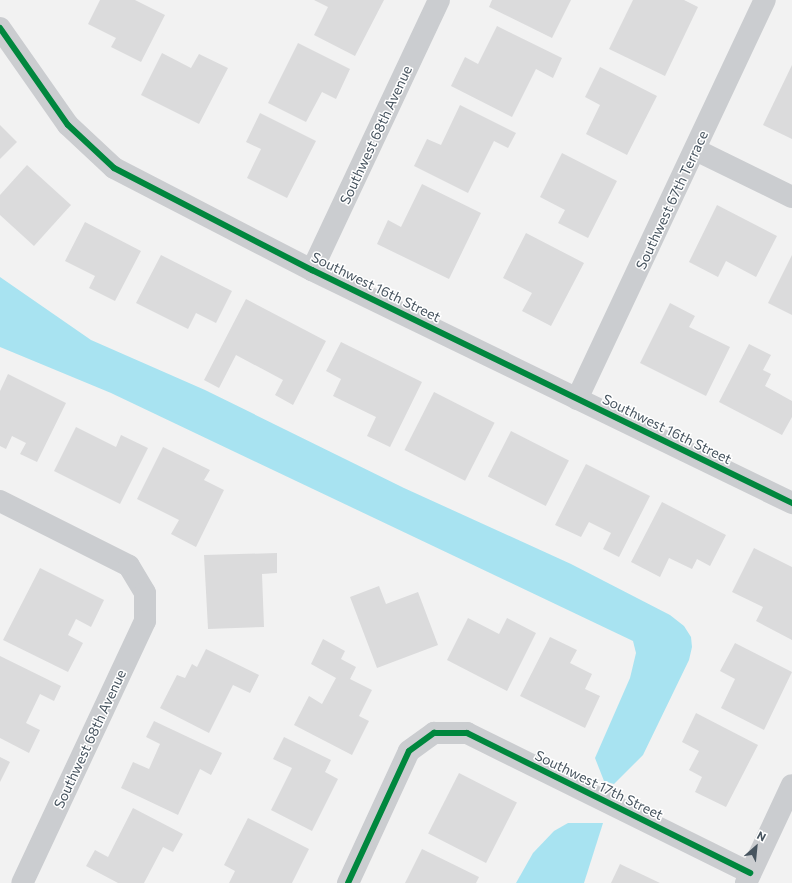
<!DOCTYPE html>
<style>
body{margin:0}
#map{position:relative;width:792px;height:883px;overflow:hidden;background:#f2f2f2;font-family:Commissioner,sans-serif}
div>[style]{position:absolute}
[style*='--x']{left:calc(var(--x)*1px);top:calc(var(--y)*1px);width:calc(var(--w)*1px);rotate:calc(var(--a)*1deg)}
.water>*{inset:0;background:#a8e3f1}
.building>*{inset:0;background:#dbdbdc;transform-origin:0 0}
.minor>*{height:22px;margin:-11px;padding:0 11px;transform-origin:11px;border-radius:11px;background:#cbcdd0}
.cycleway>*{height:6px;margin:-3px;padding:0 3px;transform-origin:3px;border-radius:3px;background:#00873e}
span{translate:-50% -50%;white-space:nowrap;text-align:center;line-height:1.15;-webkit-text-stroke:3px #fff;paint-order:stroke}
.street-label{font-size:14px;color:#47545f}
.north{position:absolute;left:736px;top:827px;width:40px;height:40px;-webkit-text-stroke:3px #fff;paint-order:stroke;rotate:27deg;font-size:11px;font-weight:700;line-height:16px;text-align:center;color:#47545f}
.north::after{content:'';display:block;margin:auto;width:14px;height:18px;background:#47545f;clip-path:polygon(50% 0,100% 100%,50% 72%,0 100%)}
</style>
<div id="map">
<div class="water">
<div style="clip-path:polygon(0 277px,91px 340px,205px 390px,404px 488px,571px 564px,670px 615px,684px 626px,691px 637px,692px 647px,689px 660px,643px 755px,614px 784px,604px 781px,595px 758px,630px 678px,636px 653px,633px 641px,111px 393px,0 347px)"></div>
<div style="clip-path:polygon(568px 823px,603px 823px,584px 883px,516px 883px,533px 853px,554px 831px)"></div>
</div>
<div class="building">
<div style="clip-path:polygon(100px 0,135px 0,165px 15px,141px 62px,111px 47px,116px 38px,88px 24px)"></div>
<div style="clip-path:polygon(314px 0,384px 0,355px 56px,314px 35px,328px 7px)"></div>
<div style="clip-path:polygon(492px 0,571px 0,552px 38px,489px 7px)"></div>
<div style="clip-path:polygon(633px 0,684px 0,698px 7px,665px 76px,609px 49px)"></div>
<div style="clip-path:polygon(497px 26px,562px 58px,553px 78px,536px 69px,512px 117px,451px 86px,465px 57px,478px 64px)"></div>
<div style="clip-path:polygon(298px 43px,350px 69px,336px 99px,322px 92px,306px 122px,268px 103px)"></div>
<div style="clip-path:polygon(162px 53px,191px 68px,199px 54px,228px 68px,199px 124px,141px 95px)"></div>
<div style="clip-path:polygon(792px 65px,792px 139px,763px 125px)"></div>
<div style="clip-path:polygon(600px 67px,657px 96px,627px 155px,586px 134px,600px 105px,585px 97px)"></div>
<div style="clip-path:polygon(460px 105px,516px 133px,508px 148px,494px 141px,468px 193px,414px 166px,427px 139px,441px 145px)"></div>
<div style="clip-path:polygon(260px 113px,316px 141px,287px 198px,247px 178px,261px 149px,246px 142px)"></div>
<div style="clip-path:polygon(0 125px,17px 142px,0 159px)"></div>
<div style="clip-path:polygon(562px 153px,617px 181px,588px 238px,558px 223px,565px 210px,540px 197px)"></div>
<div style="clip-path:polygon(27px 165px,71px 205px,34px 246px,0 215px,0 195px)"></div>
<div style="clip-path:polygon(422px 184px,481px 213px,449px 279px,377px 244px,388px 220px,401px 227px)"></div>
<div style="clip-path:polygon(717px 205px,777px 236px,756px 277px,726px 261px,718px 277px,689px 262px)"></div>
<div style="clip-path:polygon(85px 222px,141px 251px,115px 301px,89px 288px,95px 276px,65px 261px)"></div>
<div style="clip-path:polygon(526px 233px,584px 263px,551px 326px,522px 311px,532px 293px,503px 278px)"></div>
<div style="clip-path:polygon(161px 255px,232px 291px,216px 323px,196px 313px,188px 329px,136px 303px)"></div>
<div style="clip-path:polygon(792px 255px,792px 315px,768px 303px)"></div>
<div style="clip-path:polygon(246px 299px,326px 341px,293px 405px,275px 395px,283px 380px,236px 355px,219px 388px,204px 380px)"></div>
<div style="clip-path:polygon(670px 303px,695px 316px,689px 327px,730px 347px,706px 396px,640px 363px)"></div>
<div style="clip-path:polygon(341px 342px,422px 382px,390px 447px,367px 436px,376px 417px,333px 396px,341px 379px,326px 371px)"></div>
<div style="clip-path:polygon(749px 344px,771px 355px,763px 370px,771px 374px,765px 386px,792px 401px,792px 417px,782px 435px,719px 402px)"></div>
<div style="clip-path:polygon(8px 374px,66px 403px,37px 462px,20px 454px,26px 443px,12px 436px,6px 449px,0 446px,0 391px)"></div>
<div style="left:434px;top:392px;width:68px;height:65px;rotate:27deg"></div>
<div style="clip-path:polygon(76px 427px,116px 447px,121px 435px,148px 448px,120px 504px,54px 471px)"></div>
<div style="left:511px;top:431px;width:65px;height:51px;rotate:27deg"></div>
<div style="clip-path:polygon(163px 447px,210px 470px,204px 480px,224px 490px,196px 547px,171px 534px,179px 520px,137px 499px)"></div>
<div style="clip-path:polygon(586px 464px,650px 496px,619px 557px,603px 549px,611px 533px,589px 522px,581px 537px,555px 525px)"></div>
<div style="clip-path:polygon(662px 502px,726px 535px,710px 566px,697px 559px,692px 569px,669px 558px,660px 577px,631px 562px)"></div>
<div style="clip-path:polygon(754px 548px,792px 567px,792px 640px,756px 621px,763px 607px,732px 592px)"></div>
<div style="clip-path:polygon(277px 553px,277px 573px,262px 574px,264px 627px,208px 629px,204px 555px)"></div>
<div style="clip-path:polygon(40px 568px,104px 600px,91px 627px,76px 619px,68px 635px,83px 643px,68px 672px,3px 640px)"></div>
<div style="clip-path:polygon(379px 586px,386px 604px,418px 592px,438px 645px,377px 668px,350px 597px)"></div>
<div style="clip-path:polygon(468px 618px,499px 634px,507px 618px,536px 633px,507px 691px,447px 660px)"></div>
<div style="clip-path:polygon(550px 637px,577px 650px,570px 663px,592px 674px,585px 689px,600px 696px,585px 728px,520px 696px)"></div>
<div style="clip-path:polygon(323px 639px,345px 651px,341px 659px,356px 667px,350px 679px,372px 690px,359px 716px,369px 721px,352px 755px,294px 725px,309px 696px,322px 704px,336px 678px,311px 664px)"></div>
<div style="clip-path:polygon(735px 643px,792px 672px,764px 730px,721px 708px,735px 679px,720px 671px)"></div>
<div style="clip-path:polygon(206px 649px,259px 675px,250px 693px,233px 685px,209px 733px,160px 708px,177px 675px,185px 678px,192px 664px,197px 667px)"></div>
<div style="clip-path:polygon(0 656px,61px 686px,54px 701px,40px 694px,26px 723px,40px 730px,29px 753px,0 738px)"></div>
<div style="clip-path:polygon(696px 713px,758px 745px,726px 807px,695px 792px,702px 777px,689px 770px,699px 751px,682px 742px)"></div>
<div style="clip-path:polygon(154px 721px,222px 753px,211px 775px,200px 769px,178px 815px,121px 788px,133px 762px,149px 769px,160px 744px,146px 737px)"></div>
<div style="clip-path:polygon(284px 737px,331px 760px,325px 772px,338px 779px,312px 831px,271px 810px,292px 768px,273px 759px)"></div>
<div style="clip-path:polygon(0 757px,10px 762px,0 782px)"></div>
<div style="left:459px;top:773px;width:65px;height:68px;rotate:27deg"></div>
<div style="clip-path:polygon(133px 808px,183px 834px,173px 852px,163px 847px,144px 883px,118px 883px,86px 866px,95px 850px,108px 857px)"></div>
<div style="clip-path:polygon(248px 818px,309px 849px,292px 883px,229px 883px,235px 871px,224px 865px)"></div>
<div style="clip-path:polygon(422px 849px,479px 877px,476px 883px,405px 883px)"></div>
<div style="clip-path:polygon(620px 864px,660px 883px,611px 883px)"></div>
</div>
<div class="minor">
<div style="--x:0;--y:28;--w:118;--a:55"></div>
<div style="--x:68;--y:125;--w:63;--a:43.1"></div>
<div style="--x:114;--y:168;--w:223;--a:27.3"></div>
<div style="--x:312;--y:270;--w:534;--a:25.89"></div>
<div style="--x:696;--y:150;--w:107;--a:26.1"></div>
<div style="--x:312;--y:270;--w:298;--a:-64.8"></div>
<div style="--x:577;--y:399;--w:441;--a:-64.8"></div>
<div style="--x:0;--y:501;--w:144;--a:26.7"></div>
<div style="--x:129;--y:566;--w:31;--a:59"></div>
<div style="--x:145;--y:593;--w:28;--a:90"></div>
<div style="--x:145;--y:621;--w:289;--a:115.1"></div>
<div style="--x:348;--y:883;--w:145;--a:-65.2"></div>
<div style="--x:409;--y:751;--w:31;--a:-36"></div>
<div style="--x:434;--y:733;--w:33;--a:0"></div>
<div style="--x:467;--y:733;--w:316;--a:26.3"></div>
<div style="--x:746;--y:883;--w:108;--a:-64.9"></div>
</div>
<div class="cycleway">
<div style="--x:0;--y:28;--w:118;--a:55"></div>
<div style="--x:68;--y:125;--w:63;--a:43.1"></div>
<div style="--x:114;--y:168;--w:223;--a:27.3"></div>
<div style="--x:312;--y:270;--w:534;--a:25.89"></div>
<div style="--x:348;--y:883;--w:145;--a:-65.2"></div>
<div style="--x:409;--y:751;--w:31;--a:-36"></div>
<div style="--x:434;--y:733;--w:33;--a:0"></div>
<div style="--x:467;--y:733;--w:316;--a:26.3"></div>
</div>
<div class="street-label">
<span style="left:376px;top:135px;rotate:-65deg">Southwest 68th Avenue</span>
<span style="left:672px;top:200px;rotate:-65deg">Southwest 67th Terrace</span>
<span style="left:376px;top:287px;rotate:26deg">Southwest 16th Street</span>
<span style="left:667px;top:429px;rotate:26deg">Southwest 16th Street</span>
<span style="left:90px;top:739px;rotate:-65deg">Southwest 68th Avenue</span>
<span style="left:599px;top:785px;rotate:26deg">Southwest 17th Street</span>
</div>
<div class="north">N</div>
</div>
